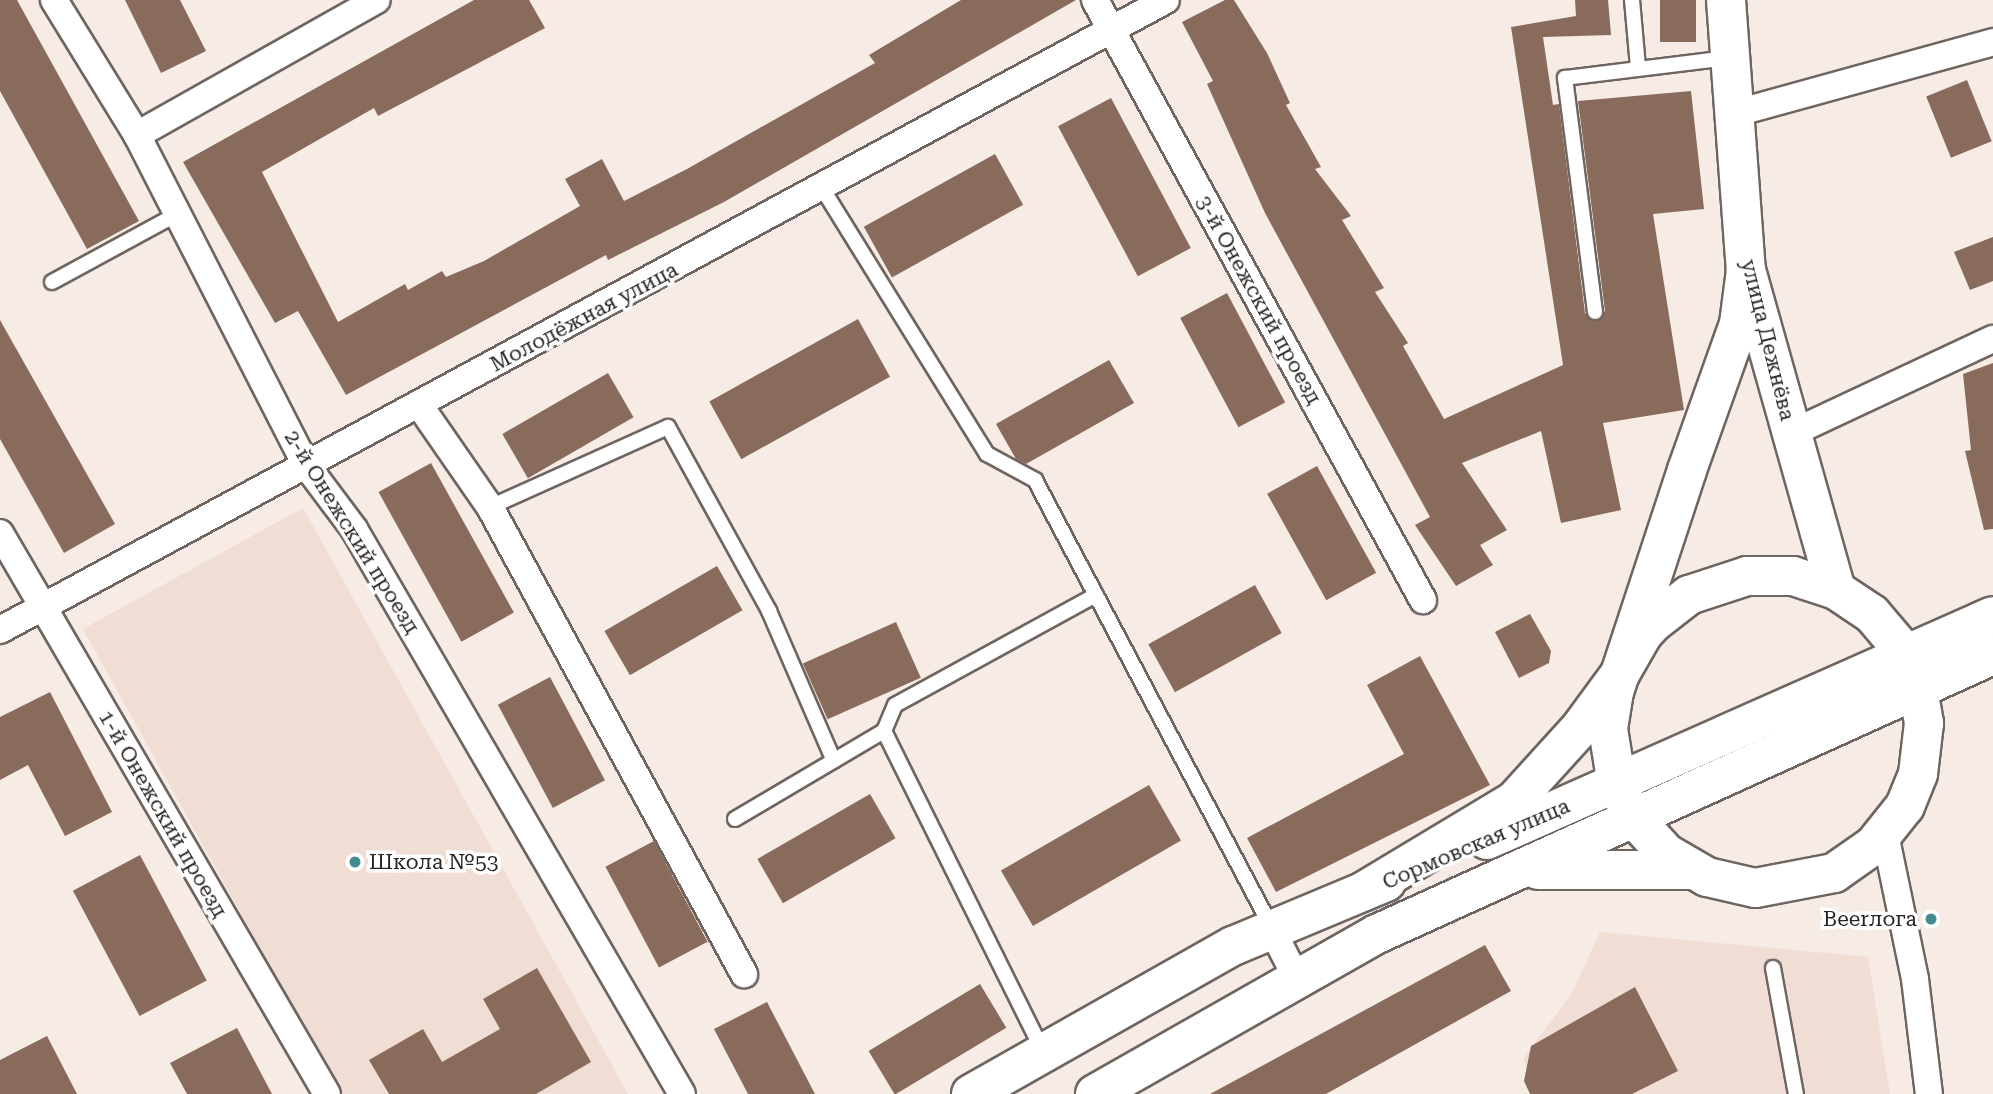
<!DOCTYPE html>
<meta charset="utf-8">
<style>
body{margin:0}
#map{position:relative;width:1993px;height:1094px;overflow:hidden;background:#f7ebe6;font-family:"Roboto Serif",serif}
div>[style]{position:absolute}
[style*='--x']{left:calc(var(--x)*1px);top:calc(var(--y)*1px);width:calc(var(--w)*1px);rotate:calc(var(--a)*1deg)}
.built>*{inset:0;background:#f0ddd4}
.building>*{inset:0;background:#896b5c;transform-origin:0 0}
.roads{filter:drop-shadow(2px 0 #6e6560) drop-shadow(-2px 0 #6e6560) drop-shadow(0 2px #6e6560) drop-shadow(0 -2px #6e6560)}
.lane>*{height:14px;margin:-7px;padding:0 7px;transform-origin:7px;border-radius:7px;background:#fff}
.street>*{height:26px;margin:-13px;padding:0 13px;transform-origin:13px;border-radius:13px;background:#fff}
.secondary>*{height:38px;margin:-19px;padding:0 19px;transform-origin:19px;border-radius:19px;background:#fff}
.dots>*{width:19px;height:19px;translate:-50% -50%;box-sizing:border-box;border:4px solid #fff;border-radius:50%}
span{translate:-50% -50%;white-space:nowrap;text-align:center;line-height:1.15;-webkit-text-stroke:7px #fff;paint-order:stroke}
.street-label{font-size:21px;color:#292523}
.poi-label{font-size:21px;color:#292523}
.left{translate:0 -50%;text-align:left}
.right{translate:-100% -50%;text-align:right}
</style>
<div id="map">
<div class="built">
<div style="clip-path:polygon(303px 508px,628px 1094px,341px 1094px,83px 629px)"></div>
<div style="clip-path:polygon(1600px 932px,1868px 957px,1890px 1094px,1531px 1094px,1524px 1058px,1572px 993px)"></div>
</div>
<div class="building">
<div style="clip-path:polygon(0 0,17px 0,139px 221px,87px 249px,0 91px)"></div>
<div style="clip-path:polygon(125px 0,180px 0,206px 51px,161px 73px)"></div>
<div style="clip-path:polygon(474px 0,529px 0,545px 28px,378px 116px,374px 108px,262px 172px,338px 322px,405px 284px,408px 290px,442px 271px,446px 277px,484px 261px,580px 206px,565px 179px,602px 159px,624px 201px,687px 169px,875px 63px,869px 55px,961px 0,1076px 0,724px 202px,608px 260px,606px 255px,346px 395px,298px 311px,275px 323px,183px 162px)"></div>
<div style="clip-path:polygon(1225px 0,1234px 0,1267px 53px,1290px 103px,1286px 105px,1321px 167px,1315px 169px,1351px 216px,1342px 220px,1384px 288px,1375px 292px,1408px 343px,1403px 346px,1444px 419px,1563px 365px,1511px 27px,1576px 16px,1575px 0,1608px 0,1611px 35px,1543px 37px,1553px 105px,1559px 104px,1585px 313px,1592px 321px,1605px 311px,1578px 101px,1691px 91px,1704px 209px,1653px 214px,1684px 410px,1603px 423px,1621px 510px,1561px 523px,1541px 431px,1462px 463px,1507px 530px,1480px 545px,1493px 565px,1456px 586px,1415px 525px,1430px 517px,1265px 213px,1207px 84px,1213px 81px,1182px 22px)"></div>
<div style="left:1660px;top:0;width:36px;height:42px"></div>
<div style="left:1967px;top:80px;width:66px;height:44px;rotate:68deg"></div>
<div style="left:1111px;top:98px;width:170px;height:60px;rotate:62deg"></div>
<div style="left:995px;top:154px;width:58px;height:150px;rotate:61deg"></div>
<div style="clip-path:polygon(1993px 237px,1993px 281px,1970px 290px,1954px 252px)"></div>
<div style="left:1227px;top:293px;width:124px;height:53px;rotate:62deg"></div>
<div style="left:858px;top:319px;width:66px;height:170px;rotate:61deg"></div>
<div style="clip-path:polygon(0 320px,115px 524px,64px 553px,0 439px)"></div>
<div style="clip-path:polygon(1109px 360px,1134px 403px,1026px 464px,1016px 459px,996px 424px)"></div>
<div style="clip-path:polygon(1993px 363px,1993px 529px,1984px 530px,1965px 451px,1971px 450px,1963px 374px)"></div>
<div style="left:608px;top:373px;width:51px;height:122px;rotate:60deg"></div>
<div style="left:431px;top:463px;width:171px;height:60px;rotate:61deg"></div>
<div style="left:1317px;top:466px;width:122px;height:57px;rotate:61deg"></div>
<div style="left:717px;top:566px;width:51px;height:130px;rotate:60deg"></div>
<div style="left:1255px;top:585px;width:55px;height:122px;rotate:61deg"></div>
<div style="clip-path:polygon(1530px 614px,1551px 651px,1549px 663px,1519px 678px,1495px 632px)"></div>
<div style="left:896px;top:622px;width:61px;height:102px;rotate:66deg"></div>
<div style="clip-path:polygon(1420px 656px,1490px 785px,1276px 892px,1247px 838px,1404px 754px,1367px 685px)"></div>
<div style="left:550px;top:677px;width:117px;height:59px;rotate:62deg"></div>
<div style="clip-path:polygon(50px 692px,112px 812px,65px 836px,28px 765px,0 780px,0 717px)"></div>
<div style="left:1149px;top:785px;width:64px;height:171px;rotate:60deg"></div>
<div style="left:870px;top:794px;width:51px;height:130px;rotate:60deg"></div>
<div style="left:654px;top:841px;width:114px;height:55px;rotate:62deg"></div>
<div style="left:140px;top:855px;width:142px;height:76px;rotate:62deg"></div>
<div style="clip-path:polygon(1485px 945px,1511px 991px,1326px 1094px,1210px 1094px)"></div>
<div style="clip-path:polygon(537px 968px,591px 1062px,536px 1094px,389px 1094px,369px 1060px,423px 1029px,442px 1062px,500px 1029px,483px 999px)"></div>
<div style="left:980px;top:984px;width:51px;height:130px;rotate:59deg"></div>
<div style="clip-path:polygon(1635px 987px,1678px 1071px,1632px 1094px,1530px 1094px,1524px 1081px,1531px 1046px)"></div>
<div style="clip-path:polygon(767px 1002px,815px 1094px,748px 1094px,714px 1029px)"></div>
<div style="clip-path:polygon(237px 1028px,272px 1094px,187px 1094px,170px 1063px)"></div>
<div style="clip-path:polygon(47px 1036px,77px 1094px,0 1094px,0 1060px)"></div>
</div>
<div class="roads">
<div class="lane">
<div style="--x:1632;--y:0;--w:67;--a:84.9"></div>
<div style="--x:822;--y:188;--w:313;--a:58.2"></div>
<div style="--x:987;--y:454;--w:55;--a:28.4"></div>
<div style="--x:1035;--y:480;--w:507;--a:62.12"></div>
<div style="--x:52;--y:282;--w:142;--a:-28.5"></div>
<div style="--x:1595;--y:312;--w:236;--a:-97.3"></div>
<div style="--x:1565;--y:78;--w:163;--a:-7"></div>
<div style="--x:490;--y:507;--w:195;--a:-24.2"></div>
<div style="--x:668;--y:427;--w:210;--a:61.2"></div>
<div style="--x:769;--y:611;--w:163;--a:66.6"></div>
<div style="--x:884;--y:731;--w:358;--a:63.6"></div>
<div style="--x:735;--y:819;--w:173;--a:-30.6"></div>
<div style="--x:884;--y:731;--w:28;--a:-67"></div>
<div style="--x:895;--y:705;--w:229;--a:-28.7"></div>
<div style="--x:1773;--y:968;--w:128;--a:79.7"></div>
</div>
<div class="street">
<div style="--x:54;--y:0;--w:158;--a:58.4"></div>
<div style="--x:137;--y:135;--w:371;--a:62.9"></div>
<div style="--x:306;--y:465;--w:80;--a:53.1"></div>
<div style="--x:354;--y:529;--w:653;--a:59.86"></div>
<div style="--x:1095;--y:0;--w:684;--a:61.34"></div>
<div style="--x:1736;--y:113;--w:267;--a:-15.4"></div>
<div style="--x:137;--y:135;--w:275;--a:-29.4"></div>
<div style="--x:420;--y:406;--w:123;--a:55.3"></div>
<div style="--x:490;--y:507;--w:532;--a:61.46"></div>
<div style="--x:1792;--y:433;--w:222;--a:-25.1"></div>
<div style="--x:0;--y:533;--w:649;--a:59.76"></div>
<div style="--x:0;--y:630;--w:1325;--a:-28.38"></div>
<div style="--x:1885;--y:834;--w:148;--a:78.3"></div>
<div style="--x:1915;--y:979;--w:116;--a:83.1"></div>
<div style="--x:1272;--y:930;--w:53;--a:62.9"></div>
</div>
<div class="secondary">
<div style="--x:1726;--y:0;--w:271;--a:85.8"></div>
<div style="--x:1746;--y:270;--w:332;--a:74.3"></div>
<div style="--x:1487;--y:840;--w:553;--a:-23.88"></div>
<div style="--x:1538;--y:870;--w:155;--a:0"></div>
<div style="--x:1364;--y:891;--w:175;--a:-31"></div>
<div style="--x:1514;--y:801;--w:100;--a:-47.8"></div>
<div style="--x:1581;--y:727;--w:66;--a:-53.7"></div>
<div style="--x:1620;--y:674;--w:46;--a:-60.1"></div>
<div style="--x:1643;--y:634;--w:15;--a:-48"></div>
<div style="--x:1653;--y:623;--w:46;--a:-37.9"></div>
<div style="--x:1689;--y:595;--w:61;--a:-18.1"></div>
<div style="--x:1747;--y:576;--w:46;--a:0"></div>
<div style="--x:1793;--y:576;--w:45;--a:18"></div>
<div style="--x:1836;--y:590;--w:43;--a:33.7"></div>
<div style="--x:1872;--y:614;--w:43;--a:49.7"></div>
<div style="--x:1900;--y:647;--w:46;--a:66.8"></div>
<div style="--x:1918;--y:689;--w:35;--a:80"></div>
<div style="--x:1924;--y:723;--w:51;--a:96.7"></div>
<div style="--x:1918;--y:774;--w:35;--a:112"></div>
<div style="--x:1905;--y:806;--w:50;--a:128.5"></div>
<div style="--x:1874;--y:845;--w:49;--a:145"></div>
<div style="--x:1834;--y:873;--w:80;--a:169.2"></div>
<div style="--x:1755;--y:888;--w:49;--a:-167.1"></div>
<div style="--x:1707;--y:877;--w:48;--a:-149.7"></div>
<div style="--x:1666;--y:853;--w:49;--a:-132.5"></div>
<div style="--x:1633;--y:817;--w:36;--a:-117"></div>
<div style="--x:1617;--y:785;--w:57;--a:-99.1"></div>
<div style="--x:1608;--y:729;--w:37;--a:-81"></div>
<div style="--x:1614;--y:692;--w:19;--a:-72"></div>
<div style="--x:1620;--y:674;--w:215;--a:-71.8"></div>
<div style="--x:1687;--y:470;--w:155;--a:-70.4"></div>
<div style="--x:1739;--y:324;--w:54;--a:-82.6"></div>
<div style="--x:971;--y:1094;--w:301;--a:-29.5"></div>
<div style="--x:1233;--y:946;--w:166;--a:-22.7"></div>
<div style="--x:1095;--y:1094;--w:324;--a:-29.6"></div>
<div style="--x:1377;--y:934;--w:676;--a:-24.37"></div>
</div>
</div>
<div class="dots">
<div style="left:355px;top:862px;background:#448c92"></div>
<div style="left:1931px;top:919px;background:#448c92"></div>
</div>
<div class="street-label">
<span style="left:1259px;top:300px;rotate:61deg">3-й Онежский проезд</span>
<span style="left:584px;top:317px;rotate:-28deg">Молодёжная улица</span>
<span style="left:1768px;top:340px;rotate:76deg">улица Дежнёва</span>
<span style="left:352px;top:532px;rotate:58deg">2-й Онежский проезд</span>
<span style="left:163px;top:814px;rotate:60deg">1-й Онежский проезд</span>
<span style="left:1476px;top:844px;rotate:-23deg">Сормовская улица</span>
</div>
<div class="poi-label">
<span class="left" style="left:369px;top:862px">Школа №53</span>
<span class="right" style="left:1917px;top:919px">Beerлога</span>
</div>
</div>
